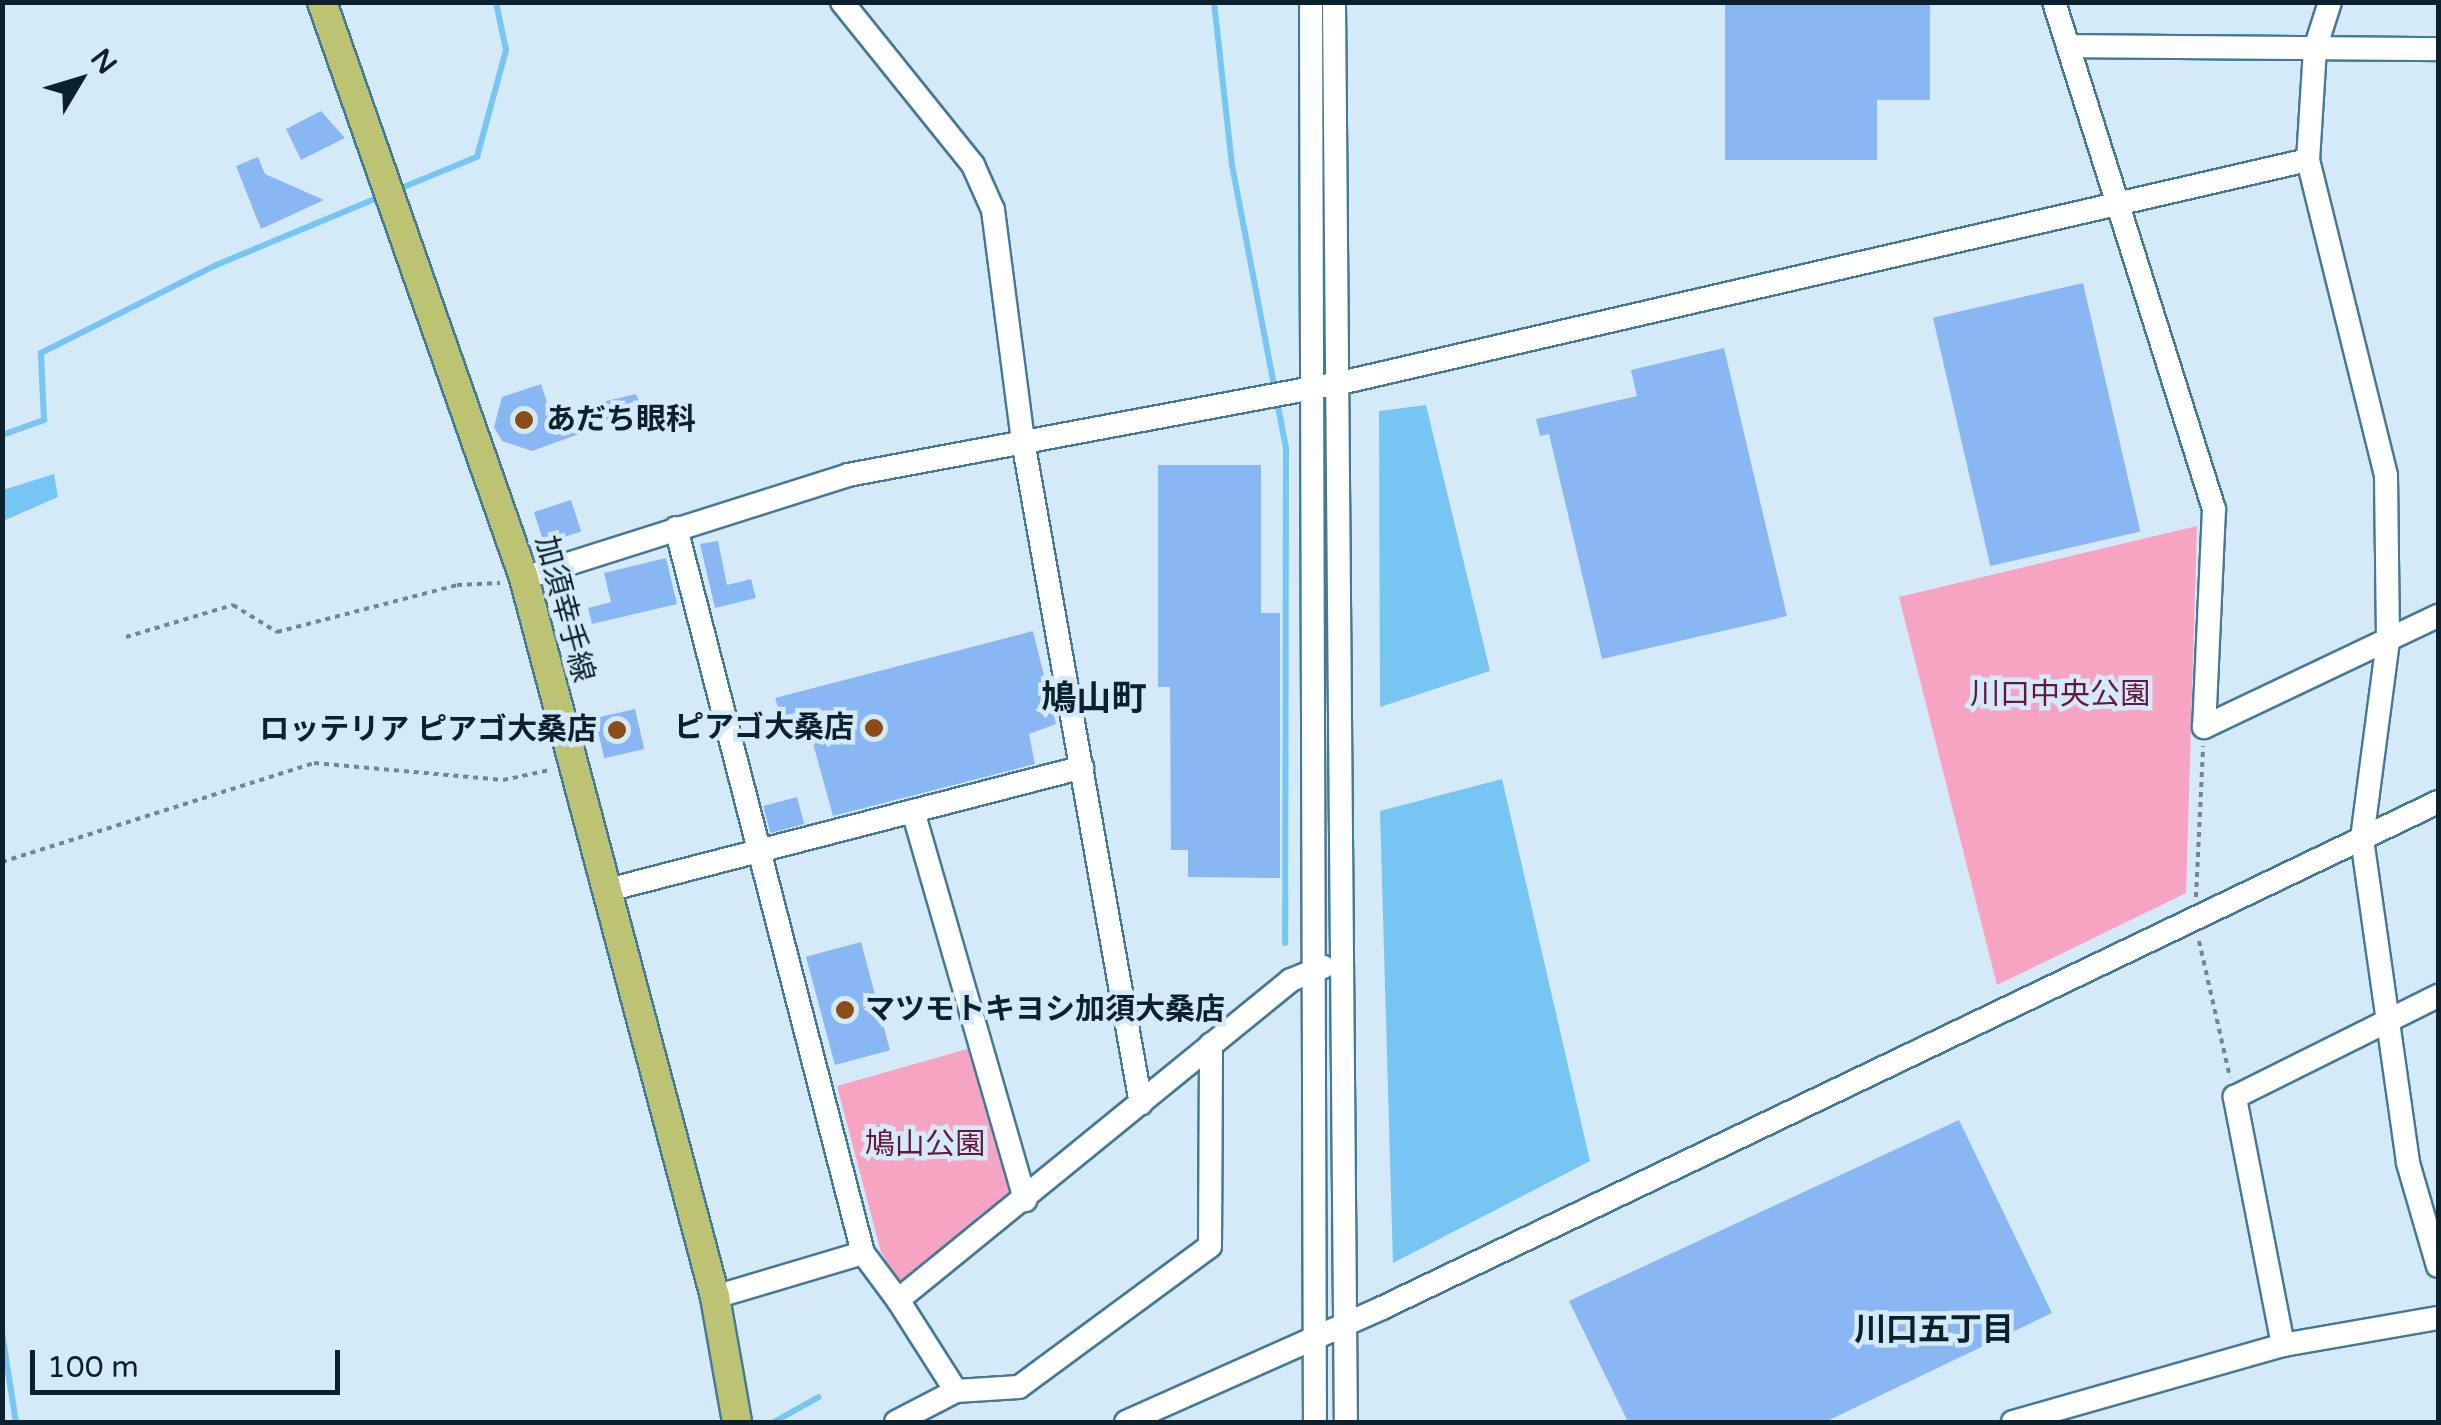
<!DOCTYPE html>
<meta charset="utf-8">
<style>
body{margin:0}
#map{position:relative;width:2441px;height:1425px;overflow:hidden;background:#d4eaf8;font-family:"Varela Round","Noto Sans JP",sans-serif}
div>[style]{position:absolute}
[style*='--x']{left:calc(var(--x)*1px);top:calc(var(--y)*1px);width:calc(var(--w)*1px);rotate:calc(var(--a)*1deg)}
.green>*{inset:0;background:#f7a3c2}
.water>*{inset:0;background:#76c5f3}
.stream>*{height:6px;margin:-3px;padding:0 3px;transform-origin:3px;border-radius:3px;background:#76c5f3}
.building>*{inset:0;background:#89b7f4;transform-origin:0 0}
.path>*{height:4px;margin-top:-2px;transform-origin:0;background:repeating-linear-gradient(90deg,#6f8693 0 5px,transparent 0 10px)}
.roads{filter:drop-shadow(2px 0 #447998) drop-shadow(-2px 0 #447998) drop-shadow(0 2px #447998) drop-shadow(0 -2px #447998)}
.minor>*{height:22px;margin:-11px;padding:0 11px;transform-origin:11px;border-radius:11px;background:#fff}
.major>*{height:28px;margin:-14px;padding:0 14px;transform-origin:14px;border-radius:14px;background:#bcc473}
.dots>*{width:28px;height:28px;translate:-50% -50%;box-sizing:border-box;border:5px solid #d4eaf8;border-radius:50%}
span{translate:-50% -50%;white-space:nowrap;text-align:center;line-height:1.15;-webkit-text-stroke:9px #d4eaf8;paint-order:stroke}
.poi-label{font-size:30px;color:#0b222e;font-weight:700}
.left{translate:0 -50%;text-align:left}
.right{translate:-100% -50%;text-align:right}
.street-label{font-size:30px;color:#0b222e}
.park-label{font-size:30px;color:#67163d}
.neighbourhood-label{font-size:32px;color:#0b222e;font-weight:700}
.quarter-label{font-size:35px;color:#0b222e;font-weight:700}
.frame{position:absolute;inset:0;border:5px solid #0b222e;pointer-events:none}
.north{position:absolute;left:30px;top:30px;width:100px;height:100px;-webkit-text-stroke:8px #d4eaf8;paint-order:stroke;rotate:52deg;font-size:28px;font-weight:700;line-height:40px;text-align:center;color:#0b222e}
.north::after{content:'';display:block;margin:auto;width:35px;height:45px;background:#0b222e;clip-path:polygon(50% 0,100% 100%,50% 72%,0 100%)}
.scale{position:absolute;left:30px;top:1350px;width:310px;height:45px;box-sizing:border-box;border:5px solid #0b222e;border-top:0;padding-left:12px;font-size:30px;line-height:35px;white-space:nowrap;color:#0b222e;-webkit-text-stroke:8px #d4eaf8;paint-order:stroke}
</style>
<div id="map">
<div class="green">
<div style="clip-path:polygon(2197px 526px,2186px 893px,1997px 985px,1899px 597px)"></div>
<div style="clip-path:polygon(971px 1048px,1010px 1185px,1007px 1200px,900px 1283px,881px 1252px,837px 1086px)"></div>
</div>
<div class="water">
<div style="clip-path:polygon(1426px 405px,1490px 671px,1380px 707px,1379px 411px)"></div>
<div style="clip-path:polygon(54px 474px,58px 497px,3px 521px,3px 490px)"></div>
<div style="clip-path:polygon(1502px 779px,1590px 1161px,1393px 1263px,1380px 811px)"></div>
</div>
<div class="stream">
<div style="--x:1214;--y:2;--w:164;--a:83.7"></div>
<div style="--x:1232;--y:165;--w:288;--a:79.2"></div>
<div style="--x:1286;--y:448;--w:495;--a:90.1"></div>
<div style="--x:394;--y:191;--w:90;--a:-22.3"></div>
<div style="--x:477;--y:157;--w:111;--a:-74.8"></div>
<div style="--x:506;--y:50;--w:49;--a:-101.8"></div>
<div style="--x:2;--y:435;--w:45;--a:-19.7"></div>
<div style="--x:44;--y:420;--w:67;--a:-92.6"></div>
<div style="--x:41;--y:353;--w:194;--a:-26.7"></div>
<div style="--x:214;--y:266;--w:182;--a:-22.6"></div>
<div style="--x:2;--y:1333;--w:90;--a:81.1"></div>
<div style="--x:774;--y:1422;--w:51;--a:-29.1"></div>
</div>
<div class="building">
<div style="clip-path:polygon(1725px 2px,1930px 2px,1930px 100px,1877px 100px,1877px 160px,1725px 160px)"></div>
<div style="clip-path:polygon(321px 111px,345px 138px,301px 160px,286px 129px)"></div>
<div style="clip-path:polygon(258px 157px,265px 174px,324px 200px,261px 229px,236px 166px)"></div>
<div style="left:2083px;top:283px;width:255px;height:154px;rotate:77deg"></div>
<div style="clip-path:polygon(1724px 348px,1787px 616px,1602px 659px,1549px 434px,1540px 436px,1536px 419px,1637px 396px,1631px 370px)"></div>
<div style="clip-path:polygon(541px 384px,551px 414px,636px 394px,643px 411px,532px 451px,502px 441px,494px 427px,502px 397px)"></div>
<div style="clip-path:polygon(1158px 465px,1261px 465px,1261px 613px,1280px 613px,1280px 878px,1188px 877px,1188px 850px,1171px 850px,1170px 687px,1158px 687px)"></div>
<div style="left:571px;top:500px;width:33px;height:39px;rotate:72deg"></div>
<div style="clip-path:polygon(718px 541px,727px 585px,751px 579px,756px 598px,715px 608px,700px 544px)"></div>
<div style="clip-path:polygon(666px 558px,677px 604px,592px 624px,588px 608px,611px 602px,604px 573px)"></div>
<div style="clip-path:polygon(1033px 631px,1056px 724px,1029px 734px,1035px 764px,833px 816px,804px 711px,781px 716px,775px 698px)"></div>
<div style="left:635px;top:709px;width:41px;height:41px;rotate:77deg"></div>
<div style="left:797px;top:797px;width:28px;height:35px;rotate:75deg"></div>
<div style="left:861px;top:942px;width:112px;height:57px;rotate:75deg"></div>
<div style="clip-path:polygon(1959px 1120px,2052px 1313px,1825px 1422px,1628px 1422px,1569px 1301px)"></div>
</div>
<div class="path">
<div style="--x:126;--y:637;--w:112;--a:-16.7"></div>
<div style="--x:233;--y:605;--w:52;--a:31.5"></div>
<div style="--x:277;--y:632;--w:186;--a:-14.6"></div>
<div style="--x:457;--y:585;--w:43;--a:-2.7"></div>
<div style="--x:2;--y:862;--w:327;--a:-17.6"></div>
<div style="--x:314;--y:763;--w:190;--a:5.1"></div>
<div style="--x:503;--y:780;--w:48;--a:-12"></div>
<div style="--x:2196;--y:897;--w:151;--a:-87.3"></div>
<div style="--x:2199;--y:941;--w:140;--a:77.2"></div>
</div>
<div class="roads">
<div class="minor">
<div style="--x:842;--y:2;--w:209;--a:51.2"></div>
<div style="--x:973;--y:165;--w:49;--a:66"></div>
<div style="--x:993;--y:210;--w:233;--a:82.6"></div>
<div style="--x:1023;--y:441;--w:673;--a:79.91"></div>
<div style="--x:1311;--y:2;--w:1420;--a:89.84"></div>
<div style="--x:1334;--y:2;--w:1420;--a:89.52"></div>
<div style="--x:2054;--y:2;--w:532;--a:72.49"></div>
<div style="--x:2214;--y:509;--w:218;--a:92.6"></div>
<div style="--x:2204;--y:727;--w:259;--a:-25.4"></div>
<div style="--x:2330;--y:2;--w:49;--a:107.7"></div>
<div style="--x:2315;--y:49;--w:111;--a:93.6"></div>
<div style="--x:2308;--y:160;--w:325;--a:76.1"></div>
<div style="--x:2386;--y:476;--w:165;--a:89.3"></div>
<div style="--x:2388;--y:641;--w:200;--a:97.5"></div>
<div style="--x:2362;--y:839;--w:327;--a:81.9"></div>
<div style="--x:2408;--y:1163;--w:107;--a:73.8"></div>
<div style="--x:2068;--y:46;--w:370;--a:0.5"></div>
<div style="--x:676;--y:528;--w:749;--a:75.54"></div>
<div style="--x:863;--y:1253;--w:59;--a:53.3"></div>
<div style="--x:898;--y:1300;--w:507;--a:-39.15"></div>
<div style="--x:1291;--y:980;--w:35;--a:-22"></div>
<div style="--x:524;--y:578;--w:340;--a:-17.6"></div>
<div style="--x:848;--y:475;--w:496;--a:-10.6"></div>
<div style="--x:1336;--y:384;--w:997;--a:-12.98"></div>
<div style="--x:913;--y:811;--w:405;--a:73.9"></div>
<div style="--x:604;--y:891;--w:494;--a:-14.5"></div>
<div style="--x:715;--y:1297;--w:154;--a:-16.6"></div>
<div style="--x:898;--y:1300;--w:108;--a:57.5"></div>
<div style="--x:2283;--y:1345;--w:253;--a:-101"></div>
<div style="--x:2235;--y:1097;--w:227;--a:-26.5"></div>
<div style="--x:896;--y:1422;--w:68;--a:-27.3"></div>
<div style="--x:956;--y:1391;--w:63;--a:-3.6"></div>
<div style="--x:1019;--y:1387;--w:237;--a:-36.4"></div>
<div style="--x:1210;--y:1246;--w:202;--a:-89.7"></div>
<div style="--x:1126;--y:1422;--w:280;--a:-24"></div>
<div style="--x:1382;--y:1308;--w:1171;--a:-25.6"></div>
<div style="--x:2013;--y:1422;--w:281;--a:-15.9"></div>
<div style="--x:2283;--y:1345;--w:157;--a:-9.9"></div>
</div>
<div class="major">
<div style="--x:322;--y:2;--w:610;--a:70.67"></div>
<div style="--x:524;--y:578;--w:744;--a:75.12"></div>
<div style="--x:715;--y:1297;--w:127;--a:80"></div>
</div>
</div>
<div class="dots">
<div style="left:524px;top:420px;background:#8c4c15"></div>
<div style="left:874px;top:728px;background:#8c4c15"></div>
<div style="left:617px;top:730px;background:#8c4c15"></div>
<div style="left:845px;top:1010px;background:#8c4c15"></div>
</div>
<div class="poi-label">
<span class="left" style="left:546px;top:420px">あだち眼科</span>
<span class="right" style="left:854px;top:728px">ピアゴ大桑店</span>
<span class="right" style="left:597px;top:730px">ロッテリア ピアゴ大桑店</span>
<span class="left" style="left:865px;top:1010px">マツモトキヨシ加須大桑店</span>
</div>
<div class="street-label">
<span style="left:564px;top:609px;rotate:75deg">加須幸手線</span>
</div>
<div class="park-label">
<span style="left:2060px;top:695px">川口中央公園</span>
<span style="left:925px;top:1145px">鳩山公園</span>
</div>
<div class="neighbourhood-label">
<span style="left:1934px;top:1330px">川口五丁目</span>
</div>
<div class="quarter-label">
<span style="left:1094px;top:699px">鳩山町</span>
</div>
<div class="frame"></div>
<div class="north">N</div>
<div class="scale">100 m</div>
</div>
